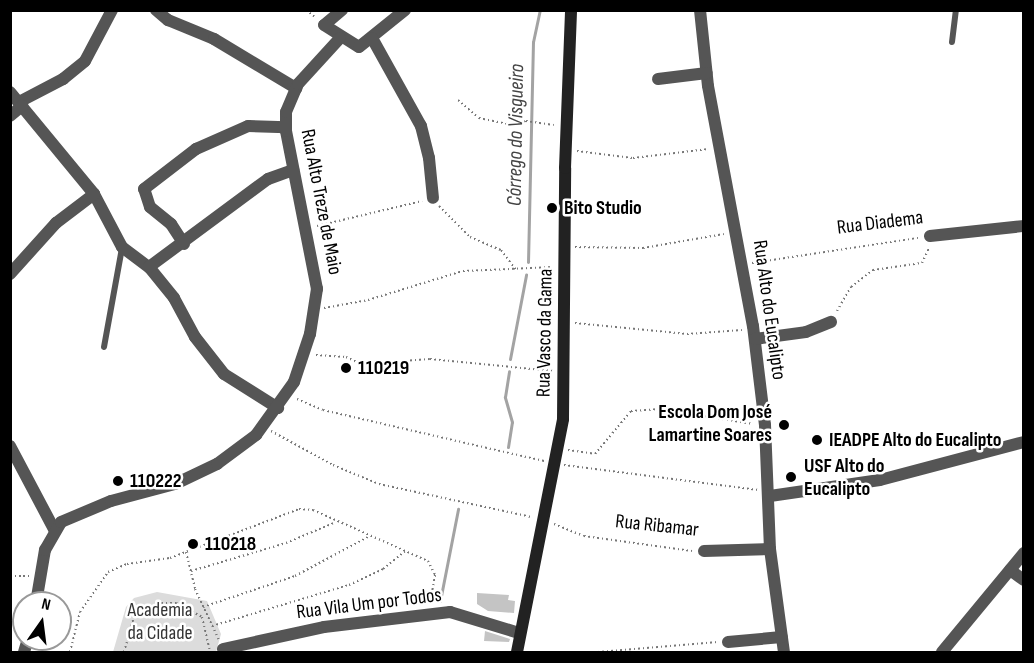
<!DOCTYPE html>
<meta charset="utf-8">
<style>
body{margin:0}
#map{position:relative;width:1034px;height:663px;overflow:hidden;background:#fff;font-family:"Sofia Sans Condensed",sans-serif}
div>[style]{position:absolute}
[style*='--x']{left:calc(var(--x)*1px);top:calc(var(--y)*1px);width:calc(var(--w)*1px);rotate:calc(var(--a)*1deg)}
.green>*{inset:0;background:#dcdcdc}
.stream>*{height:3px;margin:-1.5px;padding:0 1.5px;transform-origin:1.5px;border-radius:1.5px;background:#a3a3a3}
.building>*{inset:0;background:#c4c4c4}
.path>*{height:2px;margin-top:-1px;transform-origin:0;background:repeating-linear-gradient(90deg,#777 0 1.5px,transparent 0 4.5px)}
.lane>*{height:6px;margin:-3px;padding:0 3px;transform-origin:3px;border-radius:3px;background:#555}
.street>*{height:12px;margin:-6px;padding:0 6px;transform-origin:6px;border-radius:6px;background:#555}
.secondary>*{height:12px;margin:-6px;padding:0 6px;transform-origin:6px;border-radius:6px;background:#222}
.dots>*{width:16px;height:16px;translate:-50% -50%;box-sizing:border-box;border:3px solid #fff;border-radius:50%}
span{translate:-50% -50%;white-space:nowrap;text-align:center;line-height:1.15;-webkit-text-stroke:5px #fff;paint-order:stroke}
.street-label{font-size:20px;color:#000}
.poi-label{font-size:20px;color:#000;font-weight:700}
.left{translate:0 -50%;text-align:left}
.right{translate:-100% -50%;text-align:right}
.park-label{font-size:20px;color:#333}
.water-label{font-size:21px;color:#444;font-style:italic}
.frame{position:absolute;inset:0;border:12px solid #000;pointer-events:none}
.north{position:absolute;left:12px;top:591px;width:60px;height:60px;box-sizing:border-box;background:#fff;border:2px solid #999;border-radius:50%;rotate:14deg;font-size:16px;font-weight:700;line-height:24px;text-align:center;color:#000}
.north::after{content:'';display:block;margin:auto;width:21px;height:27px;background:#000;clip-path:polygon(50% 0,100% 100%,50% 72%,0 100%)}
</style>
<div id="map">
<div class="green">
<div style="clip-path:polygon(157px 592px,207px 601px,221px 634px,216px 652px,113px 652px,126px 607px,134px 598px)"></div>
</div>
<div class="stream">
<div style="--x:528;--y:262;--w:220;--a:-88.7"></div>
<div style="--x:533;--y:42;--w:33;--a:-78"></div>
<div style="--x:510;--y:359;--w:86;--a:-79.2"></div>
<div style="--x:508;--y:447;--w:25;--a:-81"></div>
<div style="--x:512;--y:422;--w:26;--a:-106"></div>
<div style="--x:505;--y:397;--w:26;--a:-81"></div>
<div style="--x:440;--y:601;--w:94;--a:-78.9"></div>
</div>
<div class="building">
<div style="clip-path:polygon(477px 593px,509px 595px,508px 600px,515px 601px,514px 613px,488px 611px,477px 604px)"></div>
<div style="clip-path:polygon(485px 631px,510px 639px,509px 642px,484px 641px)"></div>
</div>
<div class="path">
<div style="--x:306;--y:10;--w:11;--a:38"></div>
<div style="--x:458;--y:100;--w:28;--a:41"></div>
<div style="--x:479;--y:118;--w:33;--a:12"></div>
<div style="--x:511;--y:125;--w:16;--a:-15"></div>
<div style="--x:526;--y:121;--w:28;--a:8"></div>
<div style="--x:577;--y:151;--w:56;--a:7.1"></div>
<div style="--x:633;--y:158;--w:76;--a:-6.8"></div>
<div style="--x:439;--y:206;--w:44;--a:45"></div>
<div style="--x:470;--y:237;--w:34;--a:23"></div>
<div style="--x:501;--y:250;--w:25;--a:53"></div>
<div style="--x:317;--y:226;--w:108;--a:-13.4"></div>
<div style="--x:575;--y:247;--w:68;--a:0.8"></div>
<div style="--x:643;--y:248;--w:82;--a:-9.8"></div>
<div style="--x:752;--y:263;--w:168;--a:-8.6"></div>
<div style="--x:324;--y:308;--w:45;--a:-10.3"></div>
<div style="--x:368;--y:300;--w:99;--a:-17"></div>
<div style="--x:463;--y:271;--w:90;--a:-2.5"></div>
<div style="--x:837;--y:311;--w:28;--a:-60"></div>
<div style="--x:851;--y:287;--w:28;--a:-38"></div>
<div style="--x:873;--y:270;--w:49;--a:-8.1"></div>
<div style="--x:922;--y:263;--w:17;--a:-65"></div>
<div style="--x:575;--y:323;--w:113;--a:5.6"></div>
<div style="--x:687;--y:334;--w:55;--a:-4.2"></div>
<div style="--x:316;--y:355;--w:30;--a:4"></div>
<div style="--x:346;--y:357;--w:17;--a:25"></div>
<div style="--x:361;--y:364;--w:69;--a:-4.1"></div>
<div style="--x:430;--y:359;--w:124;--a:5.6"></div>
<div style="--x:297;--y:399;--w:28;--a:23"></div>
<div style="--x:323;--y:410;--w:227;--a:13"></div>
<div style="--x:271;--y:431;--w:71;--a:28.7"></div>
<div style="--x:333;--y:465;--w:50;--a:22.4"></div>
<div style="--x:379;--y:484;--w:156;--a:12.2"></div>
<div style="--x:568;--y:450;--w:27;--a:8"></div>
<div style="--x:595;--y:454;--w:56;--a:-50.1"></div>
<div style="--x:631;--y:411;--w:29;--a:-4"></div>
<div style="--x:660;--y:409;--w:94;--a:9.2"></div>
<div style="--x:564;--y:465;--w:196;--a:7.3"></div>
<div style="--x:554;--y:524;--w:32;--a:22"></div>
<div style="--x:584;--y:536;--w:109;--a:7.9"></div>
<div style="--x:186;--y:552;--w:38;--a:76"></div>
<div style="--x:195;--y:589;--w:56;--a:64.8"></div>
<div style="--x:191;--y:571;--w:99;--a:-16.4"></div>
<div style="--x:286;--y:543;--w:54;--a:-22.8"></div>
<div style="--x:10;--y:576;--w:19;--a:0"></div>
<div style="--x:203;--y:607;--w:97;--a:-18.6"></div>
<div style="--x:295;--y:576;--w:85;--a:-28.1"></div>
<div style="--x:212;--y:626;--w:143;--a:-16.7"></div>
<div style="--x:349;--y:585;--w:38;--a:-25"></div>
<div style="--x:383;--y:569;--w:28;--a:-39"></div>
<div style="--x:70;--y:652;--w:41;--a:-76"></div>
<div style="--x:80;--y:612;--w:49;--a:-55"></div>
<div style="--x:108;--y:572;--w:21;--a:-23"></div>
<div style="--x:127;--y:564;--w:43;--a:-7.9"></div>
<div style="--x:170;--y:558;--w:138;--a:-20.8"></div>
<div style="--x:299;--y:509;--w:14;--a:4"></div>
<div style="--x:313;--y:510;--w:126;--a:23.9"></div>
<div style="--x:428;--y:561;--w:16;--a:63"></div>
<div style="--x:435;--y:575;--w:27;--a:100"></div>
<div style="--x:124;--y:652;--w:41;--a:-74.2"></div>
<div style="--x:135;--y:613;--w:28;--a:-21"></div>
<div style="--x:161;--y:603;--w:15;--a:0"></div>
<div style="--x:176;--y:603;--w:30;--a:28"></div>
<div style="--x:202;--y:617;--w:36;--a:77"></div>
<div style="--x:598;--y:652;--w:120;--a:-4.8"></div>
</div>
<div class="lane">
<div style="--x:952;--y:42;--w:32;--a:-83"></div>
<div style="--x:104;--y:347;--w:101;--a:-79.7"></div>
</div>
<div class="street">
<div style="--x:156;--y:10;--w:16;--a:40"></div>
<div style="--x:168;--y:20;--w:50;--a:22.4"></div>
<div style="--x:214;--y:39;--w:96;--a:30.9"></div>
<div style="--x:342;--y:10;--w:23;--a:140"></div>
<div style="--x:324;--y:25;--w:41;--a:32.2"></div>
<div style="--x:359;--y:47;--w:59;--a:-38.8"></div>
<div style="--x:700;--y:10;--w:76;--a:84"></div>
<div style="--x:708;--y:86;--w:244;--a:79.4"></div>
<div style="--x:753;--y:326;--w:100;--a:83.1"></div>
<div style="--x:765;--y:425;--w:124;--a:87.7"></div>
<div style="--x:770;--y:549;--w:104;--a:82.3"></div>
<div style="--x:372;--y:38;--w:101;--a:60.9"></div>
<div style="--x:421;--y:126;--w:33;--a:76"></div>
<div style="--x:429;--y:158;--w:40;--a:84.3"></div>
<div style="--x:658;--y:79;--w:49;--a:-7"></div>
<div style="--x:10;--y:92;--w:132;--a:50.5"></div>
<div style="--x:94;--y:194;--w:60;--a:62.2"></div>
<div style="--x:122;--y:247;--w:34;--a:37"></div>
<div style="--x:149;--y:267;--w:40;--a:51"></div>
<div style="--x:174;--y:298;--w:44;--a:61.7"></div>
<div style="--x:195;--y:337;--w:47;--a:51.9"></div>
<div style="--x:224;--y:374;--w:64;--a:32.2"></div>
<div style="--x:19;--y:102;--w:50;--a:-27.6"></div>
<div style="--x:63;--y:79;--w:28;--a:-39"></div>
<div style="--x:85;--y:61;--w:58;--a:-62.1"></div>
<div style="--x:10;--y:116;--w:16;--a:-40"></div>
<div style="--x:930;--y:236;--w:95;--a:-6.1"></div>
<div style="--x:184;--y:244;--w:24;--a:-123"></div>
<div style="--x:171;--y:224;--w:27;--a:-141"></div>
<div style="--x:150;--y:207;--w:19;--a:-108"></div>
<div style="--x:144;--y:189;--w:66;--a:-37.6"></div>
<div style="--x:196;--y:149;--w:57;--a:-23.9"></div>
<div style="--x:248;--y:126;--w:38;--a:2"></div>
<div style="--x:149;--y:267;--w:148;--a:-36.5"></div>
<div style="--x:268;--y:179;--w:27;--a:-20"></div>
<div style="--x:10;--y:274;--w:69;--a:-48"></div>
<div style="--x:56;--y:223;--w:48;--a:-37.3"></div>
<div style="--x:755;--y:339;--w:51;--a:-7.8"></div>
<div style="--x:806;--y:332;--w:27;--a:-22"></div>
<div style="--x:10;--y:446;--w:94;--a:62.1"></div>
<div style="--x:770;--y:496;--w:111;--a:-8.3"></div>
<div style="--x:880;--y:480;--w:149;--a:-14.8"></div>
<div style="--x:704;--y:551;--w:66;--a:-1.7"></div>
<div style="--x:1010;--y:570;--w:17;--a:36"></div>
<div style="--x:36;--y:603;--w:54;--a:-80.4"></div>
<div style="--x:45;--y:550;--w:32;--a:-60"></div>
<div style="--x:61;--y:522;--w:54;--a:-22.8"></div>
<div style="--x:111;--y:501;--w:66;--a:-14.9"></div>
<div style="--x:175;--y:484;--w:47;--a:-25.5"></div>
<div style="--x:217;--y:464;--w:49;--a:-36.6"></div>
<div style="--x:256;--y:435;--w:65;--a:-54.4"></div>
<div style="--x:294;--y:382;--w:51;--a:-71.6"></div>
<div style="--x:310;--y:334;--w:46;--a:-81.2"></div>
<div style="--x:317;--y:289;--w:161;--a:-101.1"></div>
<div style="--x:286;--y:131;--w:19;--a:-90"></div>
<div style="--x:286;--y:112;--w:30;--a:-67"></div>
<div style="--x:298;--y:84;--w:62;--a:-47.6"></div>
<div style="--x:728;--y:642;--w:54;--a:-5.3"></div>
<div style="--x:223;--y:649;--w:103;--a:-12.3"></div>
<div style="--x:324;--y:627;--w:127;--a:-6.8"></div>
<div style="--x:450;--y:612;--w:72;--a:16.9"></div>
<div style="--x:24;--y:652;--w:14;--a:-73"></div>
<div style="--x:942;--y:652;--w:129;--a:-50.4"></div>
</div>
<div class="secondary">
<div style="--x:517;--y:652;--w:237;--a:-78.8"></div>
<div style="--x:563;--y:419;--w:251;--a:-89.5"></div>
<div style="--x:565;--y:168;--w:158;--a:-87.8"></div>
</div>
<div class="dots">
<div style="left:552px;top:208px;background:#000"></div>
<div style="left:346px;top:368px;background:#000"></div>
<div style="left:784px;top:425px;background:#000"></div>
<div style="left:817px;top:440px;background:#000"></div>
<div style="left:791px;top:477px;background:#000"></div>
<div style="left:118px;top:481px;background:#000"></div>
<div style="left:193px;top:544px;background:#000"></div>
</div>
<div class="street-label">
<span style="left:321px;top:202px;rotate:79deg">Rua Alto Treze de Maio</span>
<span style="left:880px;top:223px;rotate:-7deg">Rua Diadema</span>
<span style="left:769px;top:310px;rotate:82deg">Rua Alto do Eucalipto</span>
<span style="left:545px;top:333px;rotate:-89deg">Rua Vasco da Gama</span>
<span style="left:657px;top:526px;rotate:6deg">Rua Ribamar</span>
<span style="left:369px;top:604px;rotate:-7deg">Rua Vila Um por Todos</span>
</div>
<div class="poi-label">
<span class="left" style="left:564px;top:208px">Bito Studio</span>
<span class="left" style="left:358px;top:368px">110219</span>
<span class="right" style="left:772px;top:424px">Escola Dom José<br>Lamartine Soares</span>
<span class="left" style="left:829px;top:440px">IEADPE Alto do Eucalipto</span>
<span class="left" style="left:804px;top:478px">USF Alto do<br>Eucalipto</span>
<span class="left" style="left:130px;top:481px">110222</span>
<span class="left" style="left:205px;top:544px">110218</span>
</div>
<div class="park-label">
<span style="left:160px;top:622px">Academia<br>da Cidade</span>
</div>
<div class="water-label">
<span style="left:516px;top:135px;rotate:-89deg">Córrego do Visgueiro</span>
</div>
<div class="frame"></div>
<div class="north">N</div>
</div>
